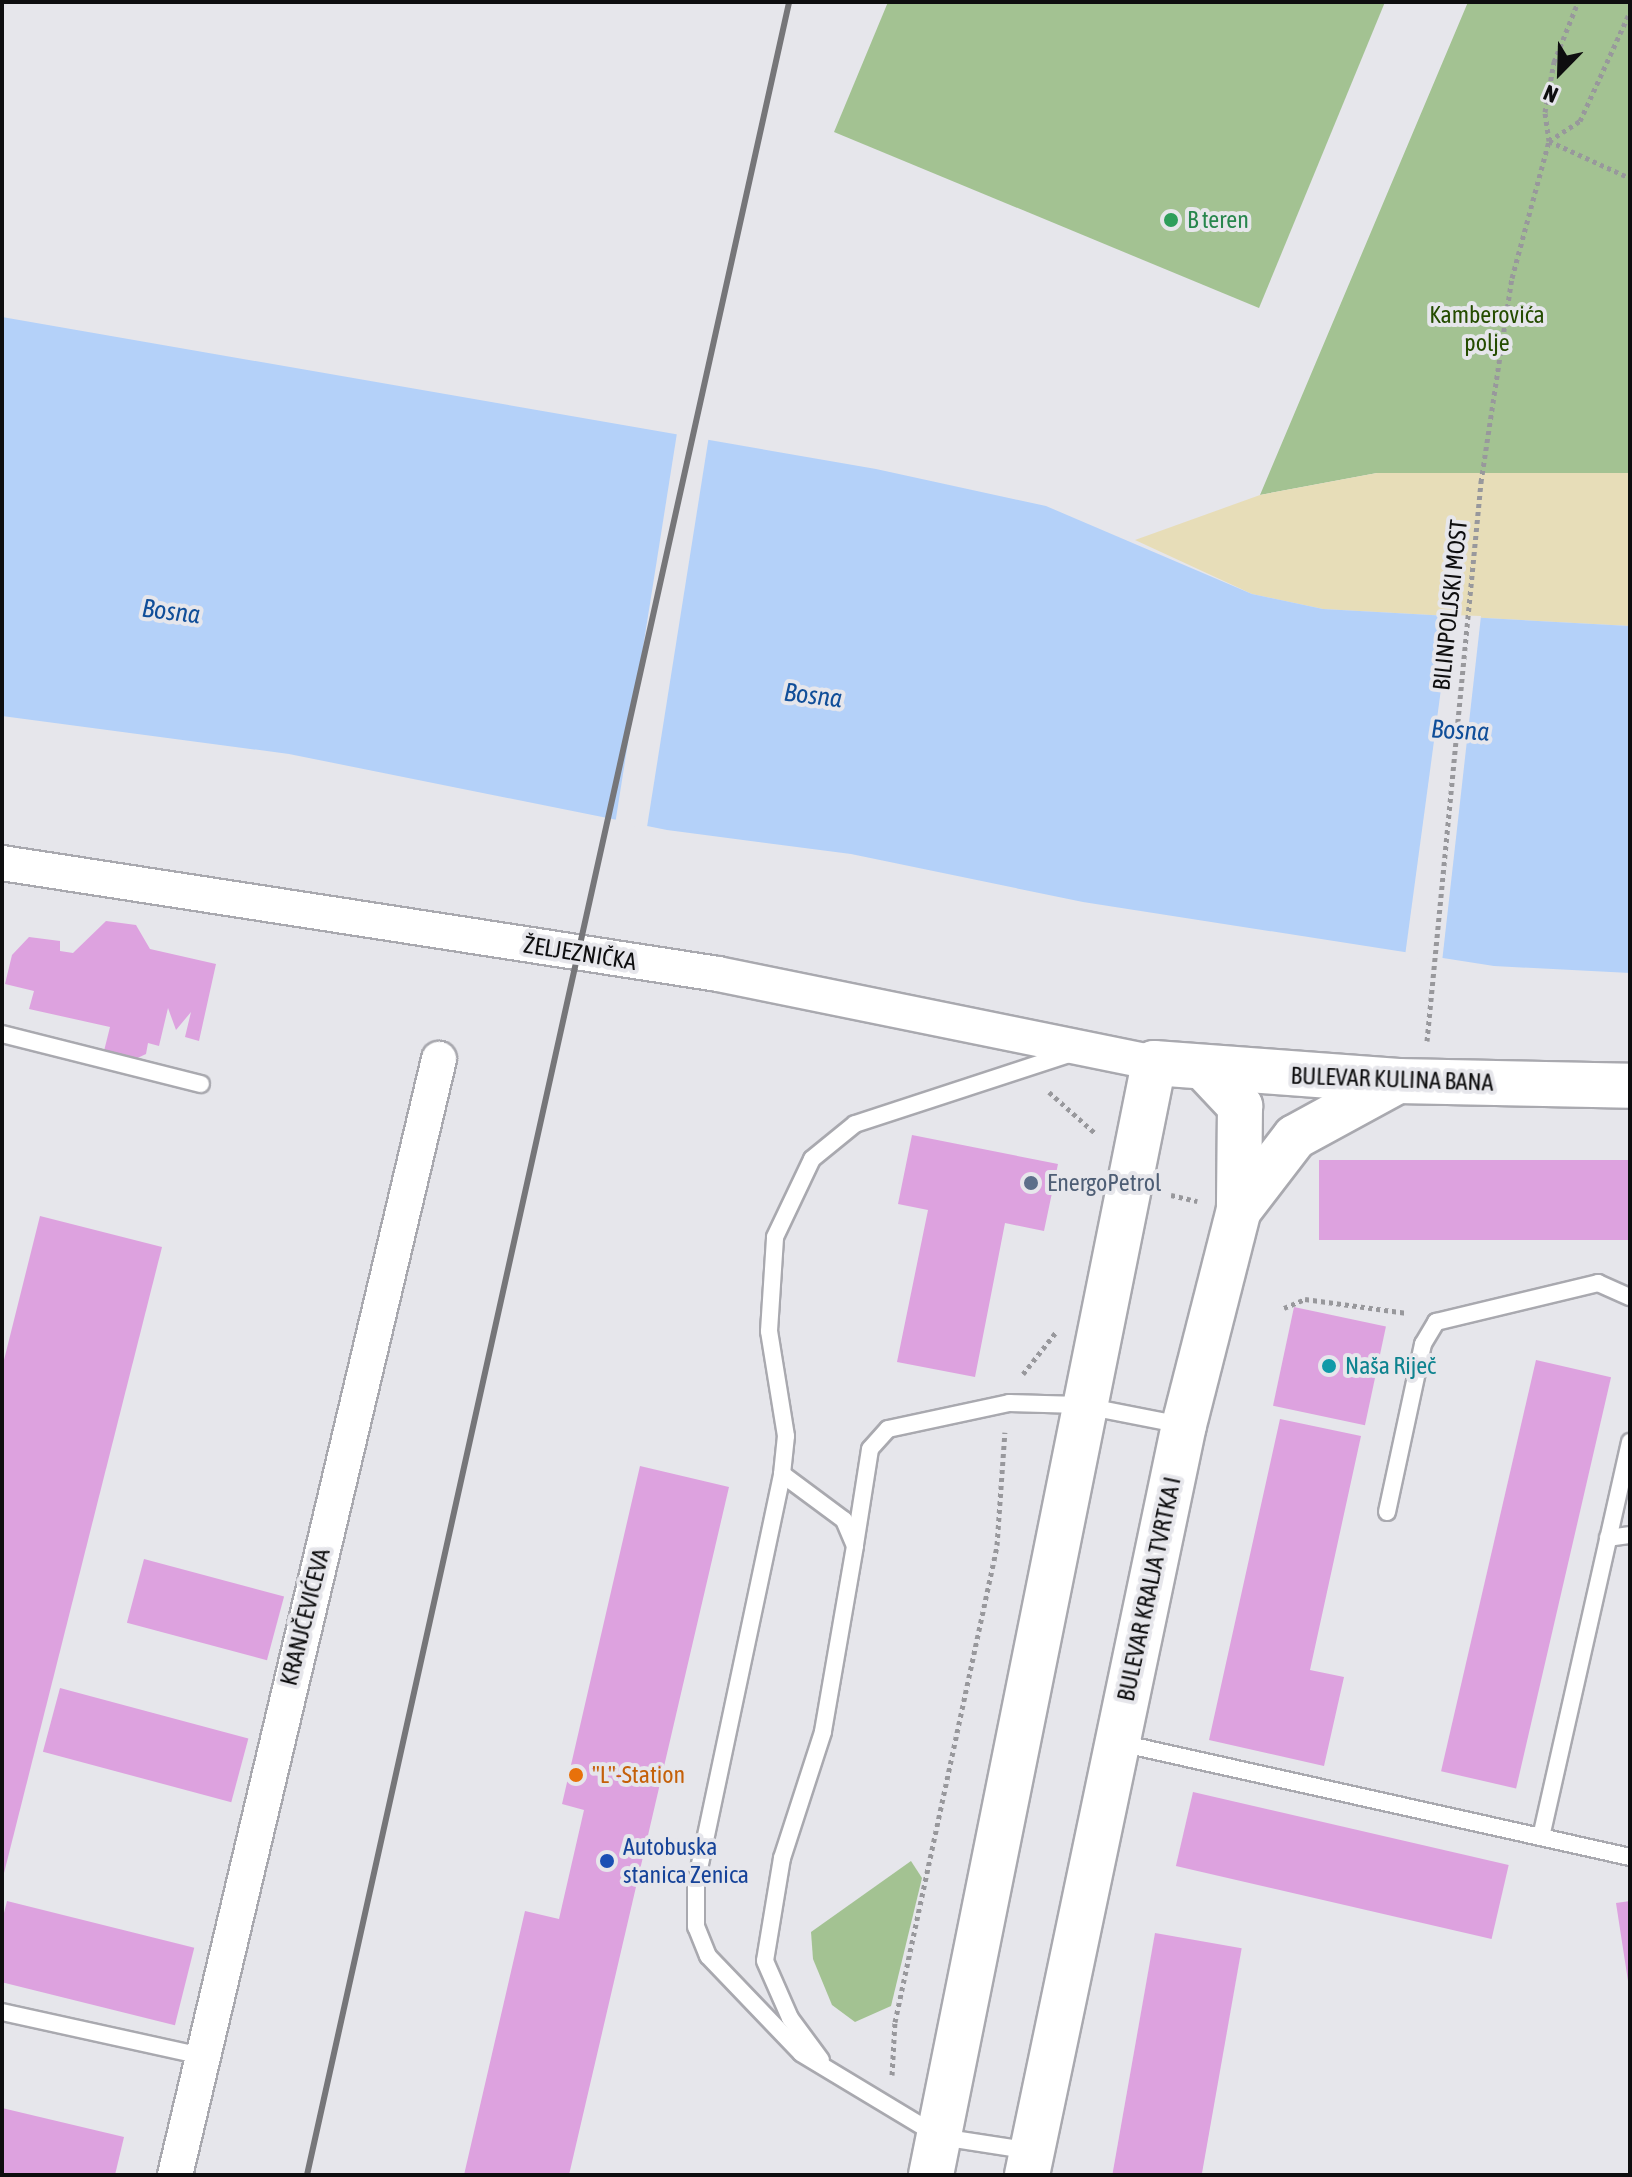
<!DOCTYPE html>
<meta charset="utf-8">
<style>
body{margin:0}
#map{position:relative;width:1632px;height:2177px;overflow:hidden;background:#e6e6eb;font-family:"Asap Condensed",sans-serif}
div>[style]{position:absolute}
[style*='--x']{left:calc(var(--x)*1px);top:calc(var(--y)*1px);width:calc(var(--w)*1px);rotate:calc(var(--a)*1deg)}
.green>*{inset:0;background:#a3c292}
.sand>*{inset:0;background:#e7ddb8}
.water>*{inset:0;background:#b4d1f9}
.pier>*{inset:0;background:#e6e6eb;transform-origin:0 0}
.building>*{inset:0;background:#dda2df;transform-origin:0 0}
.path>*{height:5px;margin-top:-2.5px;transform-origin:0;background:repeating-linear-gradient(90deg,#98989c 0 4px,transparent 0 8px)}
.roads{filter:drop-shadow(2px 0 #a9a9af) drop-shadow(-2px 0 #a9a9af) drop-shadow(0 2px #a9a9af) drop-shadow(0 -2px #a9a9af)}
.lane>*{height:16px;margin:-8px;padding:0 8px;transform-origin:8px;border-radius:8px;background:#fff}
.street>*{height:34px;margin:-17px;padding:0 17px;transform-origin:17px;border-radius:17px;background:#fff}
.secondary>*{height:44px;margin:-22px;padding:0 22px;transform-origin:22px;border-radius:22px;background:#fff}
.rail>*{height:6px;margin:-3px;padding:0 3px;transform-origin:3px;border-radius:3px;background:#767679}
.dots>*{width:22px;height:22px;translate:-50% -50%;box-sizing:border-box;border:4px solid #e6e6eb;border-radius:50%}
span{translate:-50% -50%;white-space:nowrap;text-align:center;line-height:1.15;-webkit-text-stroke:8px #e6e6eb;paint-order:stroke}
.leisure-label{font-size:24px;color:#27864d}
.left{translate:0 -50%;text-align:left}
.park-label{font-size:24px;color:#254c00}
.street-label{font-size:24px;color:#0e0e0f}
.service-label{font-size:24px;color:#4e5e75}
.culture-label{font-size:24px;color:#0d838f}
.food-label{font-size:24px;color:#c56008}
.transit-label{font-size:24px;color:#164399}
.water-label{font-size:26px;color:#104e99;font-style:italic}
.frame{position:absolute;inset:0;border:4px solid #0e0e0f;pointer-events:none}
.north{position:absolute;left:1520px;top:32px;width:80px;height:80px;-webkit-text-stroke:6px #e6e6eb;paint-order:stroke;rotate:203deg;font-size:22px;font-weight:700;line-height:32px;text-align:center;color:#0e0e0f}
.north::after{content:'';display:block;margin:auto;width:28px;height:36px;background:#0e0e0f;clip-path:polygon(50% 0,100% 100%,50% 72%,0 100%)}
</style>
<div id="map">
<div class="green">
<div style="clip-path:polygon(888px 2px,1385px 2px,1259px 308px,834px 132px)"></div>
<div style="clip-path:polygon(1468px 2px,1630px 2px,1630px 473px,1377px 473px,1260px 495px)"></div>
<div style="clip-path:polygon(911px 1861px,922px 1878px,891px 2006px,855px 2022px,832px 2005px,813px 1959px,811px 1932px)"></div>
</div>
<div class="sand">
<div style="clip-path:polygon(1377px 473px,1630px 473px,1630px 626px,1323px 609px,1252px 594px,1135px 540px,1260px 495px)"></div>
</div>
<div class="water">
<div style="clip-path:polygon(2px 317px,876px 469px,1046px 506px,1252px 594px,1323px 609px,1630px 626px,1630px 973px,1494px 966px,1083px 902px,851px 854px,667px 830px,289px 754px,2px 716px)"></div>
</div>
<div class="pier">
<div style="left:677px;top:433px;width:32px;height:395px;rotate:9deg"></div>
<div style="clip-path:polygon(1451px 615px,1481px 616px,1442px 962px,1405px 956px)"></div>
</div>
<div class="building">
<div style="clip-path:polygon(106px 921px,136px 925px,150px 949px,216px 964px,199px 1041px,185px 1037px,191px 1012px,176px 1030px,168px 1008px,159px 1046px,148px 1043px,146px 1054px,129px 1062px,103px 1055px,110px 1027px,29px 1009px,34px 991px,5px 984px,12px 955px,29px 937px,60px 941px,60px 951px,73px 953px)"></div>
<div style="clip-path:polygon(912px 1135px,1058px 1164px,1044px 1231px,1005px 1223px,975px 1377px,897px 1362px,928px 1210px,898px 1204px)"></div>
<div style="left:1630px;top:1160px;width:80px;height:311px;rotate:90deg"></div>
<div style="clip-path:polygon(40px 1216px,162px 1247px,3px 1877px,2px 1368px)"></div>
<div style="left:1294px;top:1307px;width:94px;height:101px;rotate:12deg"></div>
<div style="left:1536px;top:1360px;width:77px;height:422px;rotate:13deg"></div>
<div style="clip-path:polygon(1280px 1419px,1361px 1436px,1310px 1670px,1344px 1677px,1324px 1766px,1209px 1740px)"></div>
<div style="clip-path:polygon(640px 1466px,729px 1487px,569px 2175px,464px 2175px,525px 1911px,559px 1919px,584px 1810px,562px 1804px)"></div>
<div style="left:144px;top:1559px;width:145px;height:66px;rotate:15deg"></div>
<div style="left:60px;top:1688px;width:195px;height:66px;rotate:15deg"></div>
<div style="left:1193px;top:1792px;width:324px;height:76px;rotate:13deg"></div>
<div style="left:7px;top:1901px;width:193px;height:80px;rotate:14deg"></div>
<div style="clip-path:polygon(1630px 1901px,1630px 1981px,1628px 1981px,1616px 1903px)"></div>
<div style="left:1155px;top:1933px;width:88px;height:248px;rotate:10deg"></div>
<div style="clip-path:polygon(2px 2108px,124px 2137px,115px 2175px,2px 2175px)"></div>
</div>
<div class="path">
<div style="--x:1549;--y:141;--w:37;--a:-33"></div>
<div style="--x:1580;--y:121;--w:120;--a:-65.4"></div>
<div style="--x:1549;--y:141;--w:89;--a:24.6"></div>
<div style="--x:1427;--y:1041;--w:562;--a:-84.48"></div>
<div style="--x:1481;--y:482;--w:206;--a:-81.4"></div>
<div style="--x:1512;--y:278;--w:142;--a:-74.9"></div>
<div style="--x:1549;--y:141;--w:29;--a:-98"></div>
<div style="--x:1545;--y:112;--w:51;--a:-79.8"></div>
<div style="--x:1554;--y:62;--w:65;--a:-68.2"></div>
<div style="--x:1049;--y:1092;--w:62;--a:41.7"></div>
<div style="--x:1171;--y:1195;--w:27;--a:13"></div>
<div style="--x:1284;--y:1308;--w:23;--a:-23"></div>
<div style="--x:1305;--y:1299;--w:103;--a:7.8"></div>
<div style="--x:1023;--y:1374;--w:53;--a:-51.8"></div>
<div style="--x:892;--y:2075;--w:53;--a:-86.8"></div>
<div style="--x:895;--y:2022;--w:488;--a:-77.9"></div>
<div style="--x:997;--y:1545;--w:113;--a:-86"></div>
</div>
<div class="roads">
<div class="lane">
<div style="--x:2;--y:1034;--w:205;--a:14.1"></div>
<div style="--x:782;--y:1474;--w:77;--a:36.6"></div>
<div style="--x:844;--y:1520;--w:28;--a:67"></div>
<div style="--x:855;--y:1546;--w:189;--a:99.8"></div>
<div style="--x:823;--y:1732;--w:133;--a:108"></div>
<div style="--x:782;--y:1858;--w:104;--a:99.4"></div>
<div style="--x:765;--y:1961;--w:62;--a:66.3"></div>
<div style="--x:790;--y:2018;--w:52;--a:53.6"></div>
<div style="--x:1387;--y:1512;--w:172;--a:-77.9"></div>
<div style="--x:1423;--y:1344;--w:26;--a:-59"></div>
<div style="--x:1436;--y:1322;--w:167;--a:-13.5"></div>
<div style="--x:1598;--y:1283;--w:35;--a:24"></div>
<div style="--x:1608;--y:1538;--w:22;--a:-8"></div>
<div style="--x:855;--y:1545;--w:97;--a:-81.1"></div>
<div style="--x:870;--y:1449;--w:27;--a:-48"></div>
<div style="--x:888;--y:1429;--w:124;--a:-12.1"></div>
<div style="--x:1009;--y:1403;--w:71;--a:1.6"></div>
<div style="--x:1080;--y:1405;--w:104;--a:11.1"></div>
<div style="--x:1120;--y:1743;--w:523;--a:12.6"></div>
<div style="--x:1541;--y:1837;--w:405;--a:-77.3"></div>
<div style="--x:2;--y:2012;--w:205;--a:12.4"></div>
<div style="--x:1032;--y:2151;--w:93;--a:-171.3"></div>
<div style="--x:940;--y:2137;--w:162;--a:-148.9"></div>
<div style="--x:801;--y:2053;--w:134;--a:-133.8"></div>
<div style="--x:708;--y:1956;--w:31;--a:-112"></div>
<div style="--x:696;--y:1927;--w:44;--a:-90"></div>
<div style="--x:696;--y:1883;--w:418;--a:-78.1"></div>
<div style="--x:782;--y:1474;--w:38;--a:-84"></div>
<div style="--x:786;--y:1436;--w:106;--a:-99.2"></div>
<div style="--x:769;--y:1331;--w:94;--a:-86.3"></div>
<div style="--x:775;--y:1237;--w:86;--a:-64.6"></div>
<div style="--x:812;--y:1159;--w:55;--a:-39.1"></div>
<div style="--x:855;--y:1124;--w:228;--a:-18.1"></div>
</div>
<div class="street">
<div style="--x:2;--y:863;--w:725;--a:8.81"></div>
<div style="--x:718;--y:974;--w:445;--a:11.5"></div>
<div style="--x:175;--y:2175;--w:1147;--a:-76.69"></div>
</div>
<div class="secondary">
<div style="--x:1206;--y:1070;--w:50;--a:46.6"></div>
<div style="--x:1240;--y:1106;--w:104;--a:90.6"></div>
<div style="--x:931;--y:2175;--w:1134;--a:-78.66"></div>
<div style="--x:1154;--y:1063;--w:245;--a:4.2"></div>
<div style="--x:1398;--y:1081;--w:232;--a:1.2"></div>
<div style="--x:1027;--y:2175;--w:766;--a:-78.18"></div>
<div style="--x:1184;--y:1425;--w:222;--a:-75.7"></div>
<div style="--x:1239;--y:1210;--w:92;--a:-52.5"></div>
<div style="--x:1295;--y:1137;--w:113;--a:-28.6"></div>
</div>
</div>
<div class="rail">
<div style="--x:307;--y:2175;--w:2226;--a:-77.49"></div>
</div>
<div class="dots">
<div style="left:1171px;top:220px;background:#2e9e5b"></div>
<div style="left:1031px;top:1183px;background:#5c6f8a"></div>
<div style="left:1329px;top:1366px;background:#0f9aa8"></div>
<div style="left:576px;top:1775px;background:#e8710a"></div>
<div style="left:607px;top:1861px;background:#1a4fb4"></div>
</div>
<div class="leisure-label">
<span class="left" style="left:1187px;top:220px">B teren</span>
</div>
<div class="park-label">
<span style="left:1487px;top:329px">Kamberovića<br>polje</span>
</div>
<div class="street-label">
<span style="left:1450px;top:605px;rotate:-84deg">BILINPOLJSKI MOST</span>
<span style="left:580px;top:953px;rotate:9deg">ŽELJEZNIČKA</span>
<span style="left:1392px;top:1079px;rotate:2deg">BULEVAR KULINA BANA</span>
<span style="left:1149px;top:1589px;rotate:-78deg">BULEVAR KRALJA TVRTKA I</span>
<span style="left:305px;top:1617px;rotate:-76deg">KRANJČEVIĆEVA</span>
</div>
<div class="service-label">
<span class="left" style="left:1047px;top:1183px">EnergoPetrol</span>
</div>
<div class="culture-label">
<span class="left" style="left:1345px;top:1366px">Naša Riječ</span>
</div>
<div class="food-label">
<span class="left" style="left:592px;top:1775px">"L"-Station</span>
</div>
<div class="transit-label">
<span class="left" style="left:623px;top:1861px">Autobuska<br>stanica Zenica</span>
</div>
<div class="water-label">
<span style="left:171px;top:612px;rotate:7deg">Bosna</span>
<span style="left:813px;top:696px;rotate:7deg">Bosna</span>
<span style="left:1460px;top:731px;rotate:3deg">Bosna</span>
</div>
<div class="frame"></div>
<div class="north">N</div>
</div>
